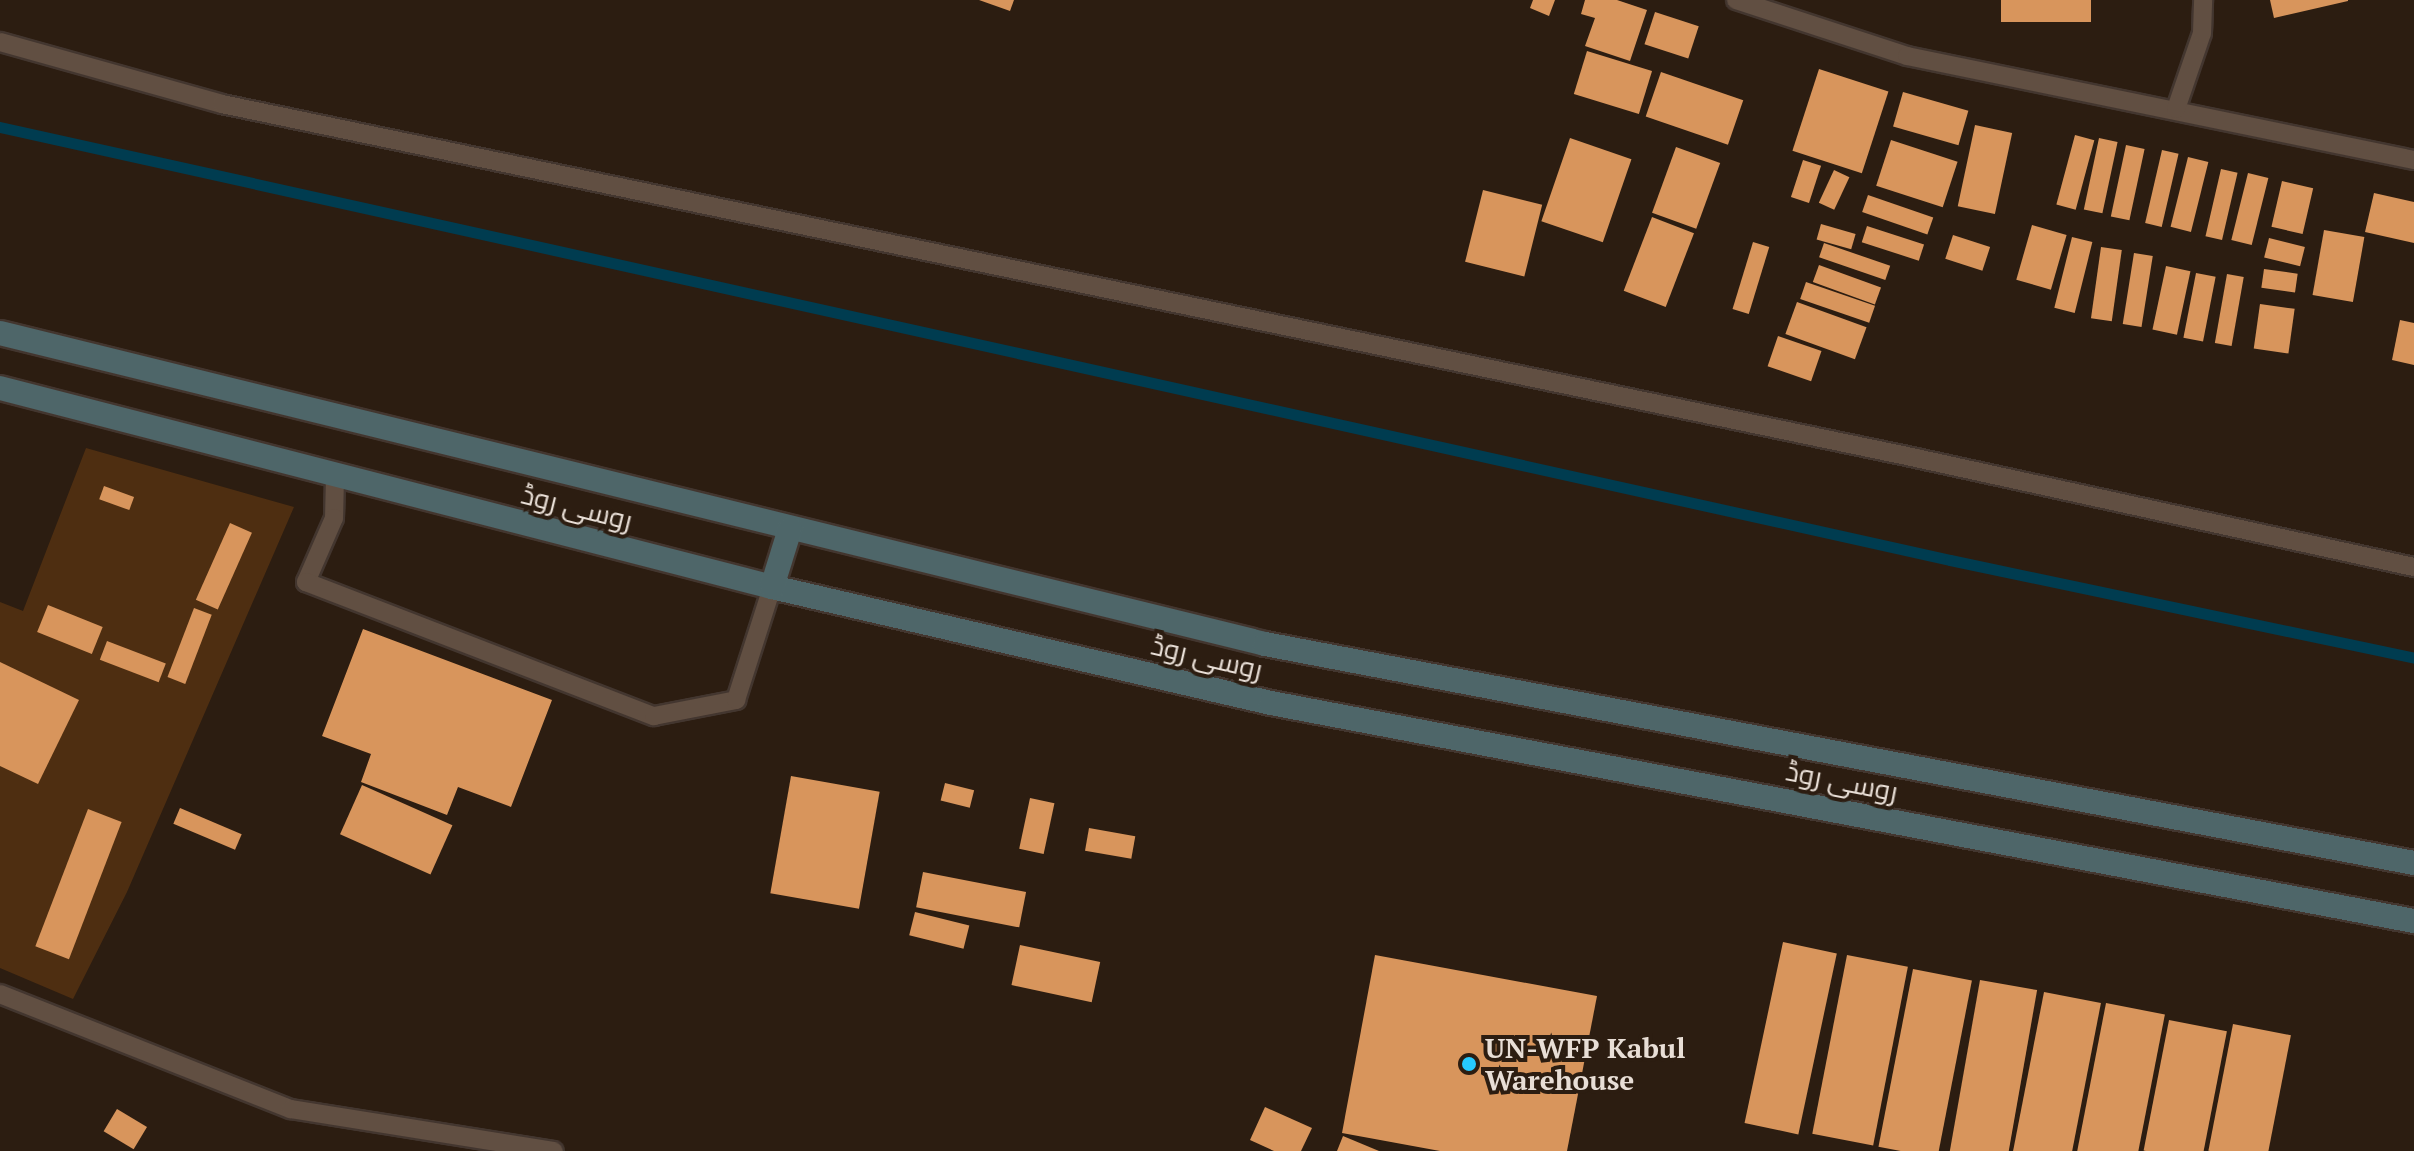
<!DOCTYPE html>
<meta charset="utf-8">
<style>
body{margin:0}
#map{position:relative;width:2414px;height:1151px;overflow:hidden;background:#2c1d11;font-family:"PT Serif",Cairo,serif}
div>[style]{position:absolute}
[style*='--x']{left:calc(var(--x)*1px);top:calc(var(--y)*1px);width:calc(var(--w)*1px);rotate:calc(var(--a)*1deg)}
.green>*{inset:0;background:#4e2e11}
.stream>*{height:11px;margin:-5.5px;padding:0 5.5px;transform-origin:5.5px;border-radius:5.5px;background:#003c50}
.building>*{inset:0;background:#d8955c;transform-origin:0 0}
.roads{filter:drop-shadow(2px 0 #43362f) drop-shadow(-2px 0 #43362f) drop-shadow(0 2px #43362f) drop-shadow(0 -2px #43362f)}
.lane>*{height:18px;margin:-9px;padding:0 9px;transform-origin:9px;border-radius:9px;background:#614f42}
.secondary>*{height:24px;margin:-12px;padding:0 12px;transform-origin:12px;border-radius:12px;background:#4e6669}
.dots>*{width:22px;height:22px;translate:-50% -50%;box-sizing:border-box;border:4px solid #2c1d11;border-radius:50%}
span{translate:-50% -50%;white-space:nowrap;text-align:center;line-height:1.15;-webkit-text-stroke:8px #2c1d11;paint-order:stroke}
.street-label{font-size:28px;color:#e8ded6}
.poi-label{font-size:28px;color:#e8ded6;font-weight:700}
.left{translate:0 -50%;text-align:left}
</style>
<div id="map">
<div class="green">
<div style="clip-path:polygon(86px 448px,294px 507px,127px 892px,73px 999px,0 968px,0 602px,23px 611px)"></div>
</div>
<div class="stream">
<div style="--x:0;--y:127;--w:1997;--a:12.52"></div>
<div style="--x:1950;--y:560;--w:474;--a:11.9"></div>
</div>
<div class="building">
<div style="clip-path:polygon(979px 0,1014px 0,1010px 11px)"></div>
<div style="clip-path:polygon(1533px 0,1555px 0,1549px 16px,1530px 8px)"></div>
<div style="clip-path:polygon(1585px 0,1617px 0,1647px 10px,1630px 61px,1585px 46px,1595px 18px,1581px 14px)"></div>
<div style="left:2001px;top:0;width:90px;height:22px"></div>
<div style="clip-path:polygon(2270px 0,2348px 0,2348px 1px,2274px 18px)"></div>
<div style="left:1655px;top:12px;width:46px;height:34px;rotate:18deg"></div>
<div style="left:1587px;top:51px;width:68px;height:45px;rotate:17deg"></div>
<div style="left:1819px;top:69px;width:73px;height:86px;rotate:18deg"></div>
<div style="left:1661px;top:72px;width:87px;height:47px;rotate:19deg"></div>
<div style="left:1903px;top:92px;width:68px;height:36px;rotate:16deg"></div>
<div style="left:1975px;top:125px;width:38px;height:83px;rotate:12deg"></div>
<div style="left:2075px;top:135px;width:20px;height:72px;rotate:15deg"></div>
<div style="left:1570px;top:138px;width:65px;height:88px;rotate:19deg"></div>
<div style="left:2099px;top:138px;width:19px;height:73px;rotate:12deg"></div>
<div style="left:1891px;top:140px;width:70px;height:48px;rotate:18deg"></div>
<div style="left:2126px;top:145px;width:19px;height:73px;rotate:12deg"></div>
<div style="left:1676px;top:147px;width:47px;height:70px;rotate:20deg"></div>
<div style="left:2162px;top:150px;width:17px;height:75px;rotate:13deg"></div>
<div style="left:2188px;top:157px;width:21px;height:72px;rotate:14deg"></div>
<div style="left:1803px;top:160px;width:19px;height:39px;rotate:18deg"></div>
<div style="left:2221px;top:169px;width:17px;height:69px;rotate:13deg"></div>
<div style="left:1834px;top:170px;width:17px;height:36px;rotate:25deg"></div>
<div style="left:2248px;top:173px;width:21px;height:69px;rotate:14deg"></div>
<div style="left:2282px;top:181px;width:32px;height:47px;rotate:13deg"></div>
<div style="left:1483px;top:190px;width:61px;height:74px;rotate:14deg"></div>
<div style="clip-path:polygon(2374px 193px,2414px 202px,2414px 243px,2365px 232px)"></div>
<div style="left:1868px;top:195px;width:69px;height:18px;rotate:19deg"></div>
<div style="left:1652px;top:217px;width:45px;height:79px;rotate:21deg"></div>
<div style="left:1821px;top:224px;width:36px;height:16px;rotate:16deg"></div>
<div style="left:2032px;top:225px;width:36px;height:57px;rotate:16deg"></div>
<div style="left:1867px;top:226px;width:60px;height:17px;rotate:18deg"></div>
<div style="left:2324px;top:230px;width:41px;height:66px;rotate:10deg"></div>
<div style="left:1953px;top:235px;width:39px;height:25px;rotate:18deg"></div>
<div style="left:2072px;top:237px;width:21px;height:73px;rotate:14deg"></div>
<div style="left:2269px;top:238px;width:37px;height:20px;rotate:14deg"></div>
<div style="left:1753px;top:242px;width:17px;height:70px;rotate:17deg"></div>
<div style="left:1824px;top:243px;width:70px;height:15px;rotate:19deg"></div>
<div style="left:2101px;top:247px;width:21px;height:72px;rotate:8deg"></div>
<div style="left:2134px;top:253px;width:19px;height:72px;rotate:9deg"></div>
<div style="left:1819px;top:265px;width:66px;height:18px;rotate:20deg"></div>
<div style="left:2166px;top:266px;width:25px;height:65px;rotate:12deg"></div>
<div style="left:2264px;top:269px;width:34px;height:19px;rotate:8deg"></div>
<div style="left:2196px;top:273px;width:20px;height:66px;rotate:11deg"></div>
<div style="left:2227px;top:274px;width:17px;height:70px;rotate:10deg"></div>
<div style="left:1806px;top:282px;width:73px;height:18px;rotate:19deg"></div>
<div style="left:1797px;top:302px;width:74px;height:34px;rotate:20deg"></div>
<div style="left:2260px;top:304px;width:35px;height:45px;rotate:8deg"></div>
<div style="clip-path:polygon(2400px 320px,2414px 323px,2414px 365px,2392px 360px)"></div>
<div style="left:1778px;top:336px;width:46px;height:32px;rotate:19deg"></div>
<div style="left:104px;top:486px;width:32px;height:14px;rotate:20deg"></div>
<div style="left:230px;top:523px;width:24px;height:84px;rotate:24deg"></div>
<div style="left:48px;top:605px;width:59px;height:29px;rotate:22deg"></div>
<div style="left:194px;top:608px;width:19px;height:74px;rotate:21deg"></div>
<div style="clip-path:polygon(363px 629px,552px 700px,511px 807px,458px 787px,447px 815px,361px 782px,371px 754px,322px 736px)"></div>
<div style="left:107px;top:641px;width:63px;height:20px;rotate:21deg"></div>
<div style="clip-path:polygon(0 662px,79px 700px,38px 784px,0 766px)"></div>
<div style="left:791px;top:776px;width:90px;height:119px;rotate:10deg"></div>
<div style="left:945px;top:783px;width:30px;height:18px;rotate:14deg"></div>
<div style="left:362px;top:785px;width:99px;height:54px;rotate:24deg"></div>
<div style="left:1030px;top:798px;width:25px;height:52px;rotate:12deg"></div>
<div style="left:180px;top:808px;width:67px;height:17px;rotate:23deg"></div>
<div style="left:88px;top:809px;width:36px;height:147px;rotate:21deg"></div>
<div style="left:1089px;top:828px;width:47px;height:23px;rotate:10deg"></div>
<div style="left:923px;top:872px;width:105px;height:36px;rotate:11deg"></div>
<div style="left:915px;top:912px;width:56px;height:24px;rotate:14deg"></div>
<div style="left:1783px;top:942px;width:55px;height:185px;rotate:12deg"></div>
<div style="left:1020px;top:945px;width:82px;height:41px;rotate:12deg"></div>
<div style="clip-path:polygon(1375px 955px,1597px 996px,1567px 1151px,1440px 1151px,1342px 1133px)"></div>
<div style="left:1847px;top:955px;width:62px;height:182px;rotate:11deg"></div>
<div style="left:1913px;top:969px;width:60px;height:181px;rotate:11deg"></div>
<div style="left:1980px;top:980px;width:58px;height:174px;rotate:10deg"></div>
<div style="left:2044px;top:992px;width:58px;height:162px;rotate:11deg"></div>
<div style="left:2106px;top:1003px;width:60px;height:151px;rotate:11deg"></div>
<div style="left:2169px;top:1020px;width:59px;height:133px;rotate:11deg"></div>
<div style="left:2233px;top:1024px;width:59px;height:129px;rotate:11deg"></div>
<div style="clip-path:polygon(1265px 1107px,1312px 1128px,1301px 1151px,1274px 1151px,1250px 1140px)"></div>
<div style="left:117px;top:1109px;width:35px;height:26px;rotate:31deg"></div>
<div style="clip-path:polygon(1343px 1136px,1379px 1151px,1337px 1151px)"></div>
</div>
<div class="roads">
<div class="lane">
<div style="--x:1736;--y:0;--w:180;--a:18.1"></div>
<div style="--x:1907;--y:56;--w:518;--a:11.59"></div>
<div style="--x:0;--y:42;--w:230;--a:15.6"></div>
<div style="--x:222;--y:104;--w:1731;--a:11.8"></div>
<div style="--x:1916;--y:458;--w:510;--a:12.35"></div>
<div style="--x:2176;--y:109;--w:80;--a:-71.1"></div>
<div style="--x:2202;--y:33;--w:33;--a:-88"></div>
<div style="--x:335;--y:478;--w:40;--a:91.4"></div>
<div style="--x:334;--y:518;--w:70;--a:113.6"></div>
<div style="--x:306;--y:582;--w:373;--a:21.1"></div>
<div style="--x:654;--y:716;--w:84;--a:-11"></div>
<div style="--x:736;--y:700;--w:119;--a:-72.3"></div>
<div style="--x:0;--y:994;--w:313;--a:21.6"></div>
<div style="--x:291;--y:1109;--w:266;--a:9.1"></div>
</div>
<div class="secondary">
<div style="--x:0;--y:333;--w:1303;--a:13.81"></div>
<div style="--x:1265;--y:644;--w:1170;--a:10.79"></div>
<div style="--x:0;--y:388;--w:797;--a:14.45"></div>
<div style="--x:772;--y:587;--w:512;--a:13.09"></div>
<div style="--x:1271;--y:703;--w:1164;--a:10.8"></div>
<div style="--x:772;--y:587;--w:61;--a:-72.8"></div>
</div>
</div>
<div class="dots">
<div style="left:1469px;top:1064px;background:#26c9fe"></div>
</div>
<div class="street-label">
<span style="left:577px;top:507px;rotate:14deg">روسی روڈ</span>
<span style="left:1207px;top:657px;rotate:13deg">روسی روڈ</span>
<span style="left:1842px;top:781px;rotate:11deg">روسی روڈ</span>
</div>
<div class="poi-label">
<span class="left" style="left:1485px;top:1064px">UN-WFP Kabul<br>Warehouse</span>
</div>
</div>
